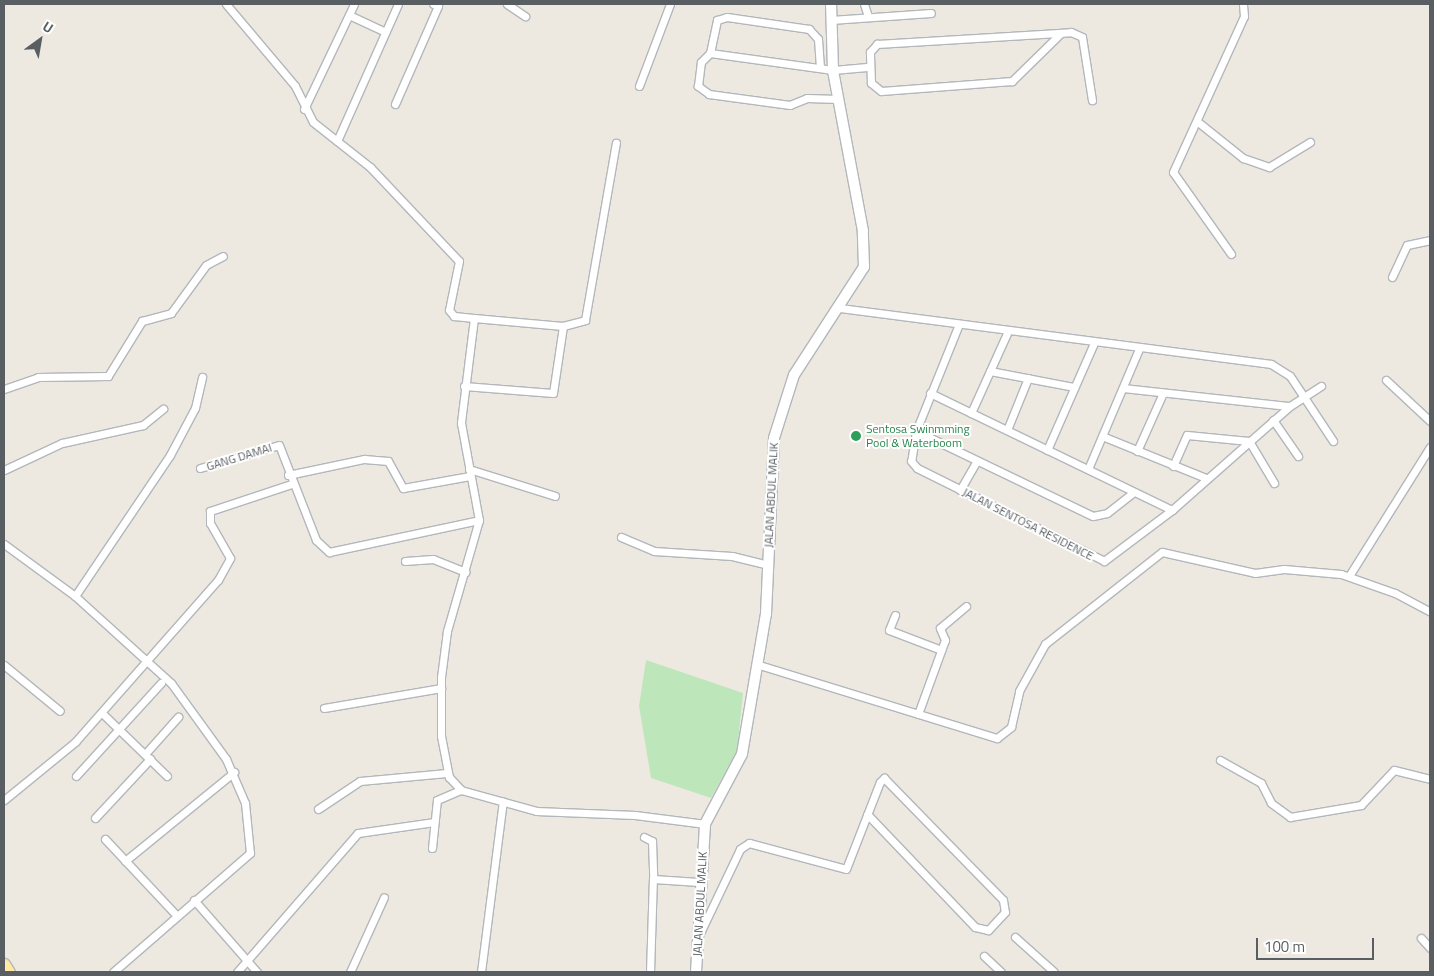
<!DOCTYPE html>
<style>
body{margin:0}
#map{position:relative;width:1434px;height:976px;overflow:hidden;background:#ede9e0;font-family:"Titillium Web",sans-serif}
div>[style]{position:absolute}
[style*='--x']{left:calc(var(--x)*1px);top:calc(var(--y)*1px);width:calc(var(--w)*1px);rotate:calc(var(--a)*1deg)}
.green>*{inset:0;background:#bde7ba}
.roads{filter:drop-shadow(1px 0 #b3b7bc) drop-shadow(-1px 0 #b3b7bc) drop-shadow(0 1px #b3b7bc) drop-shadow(0 -1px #b3b7bc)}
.street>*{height:7px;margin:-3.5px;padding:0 3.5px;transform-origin:3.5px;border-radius:3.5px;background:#fff}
.secondary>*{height:10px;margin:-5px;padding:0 5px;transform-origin:5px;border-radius:5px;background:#fff}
.primary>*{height:11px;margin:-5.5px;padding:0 5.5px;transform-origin:5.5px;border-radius:5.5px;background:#ffeaa3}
.dots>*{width:14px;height:14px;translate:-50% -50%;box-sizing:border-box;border:2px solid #fff;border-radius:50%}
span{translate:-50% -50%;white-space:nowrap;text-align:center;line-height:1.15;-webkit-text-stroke:4px #fff;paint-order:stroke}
.leisure-label{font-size:12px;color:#27864d}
.left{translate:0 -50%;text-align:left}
.street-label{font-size:12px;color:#595e62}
.frame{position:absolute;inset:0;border:5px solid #595e62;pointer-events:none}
.north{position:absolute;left:15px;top:15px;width:50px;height:50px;-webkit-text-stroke:4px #fff;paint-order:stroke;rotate:32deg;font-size:14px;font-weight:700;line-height:20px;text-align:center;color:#595e62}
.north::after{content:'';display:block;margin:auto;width:18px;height:22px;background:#595e62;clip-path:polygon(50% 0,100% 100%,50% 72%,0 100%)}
.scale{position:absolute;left:1256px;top:938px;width:118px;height:22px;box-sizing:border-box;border:2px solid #595e62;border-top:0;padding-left:6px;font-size:15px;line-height:18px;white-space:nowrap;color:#595e62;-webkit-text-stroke:4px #fff;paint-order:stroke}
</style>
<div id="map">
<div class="green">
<div style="clip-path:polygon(646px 660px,743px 693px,737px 751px,711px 798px,651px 778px,639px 706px)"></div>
</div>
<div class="roads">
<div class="street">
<div style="--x:226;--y:4;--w:107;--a:49.9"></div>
<div style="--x:295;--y:86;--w:40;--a:63.4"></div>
<div style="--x:313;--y:122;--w:73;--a:38.3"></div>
<div style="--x:370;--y:167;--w:129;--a:46.6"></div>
<div style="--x:459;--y:261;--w:50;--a:101.5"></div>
<div style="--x:449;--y:310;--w:8;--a:50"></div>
<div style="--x:454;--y:316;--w:20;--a:6"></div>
<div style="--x:474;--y:318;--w:106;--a:97.1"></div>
<div style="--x:461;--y:423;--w:99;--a:79.5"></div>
<div style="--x:479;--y:520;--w:116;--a:106.1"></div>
<div style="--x:447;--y:631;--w:46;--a:97.4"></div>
<div style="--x:441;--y:677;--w:59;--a:90"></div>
<div style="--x:441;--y:736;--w:42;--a:79"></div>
<div style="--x:449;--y:777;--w:18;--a:47"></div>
<div style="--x:461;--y:790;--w:78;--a:15.6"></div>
<div style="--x:536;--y:811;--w:99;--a:2.3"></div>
<div style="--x:635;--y:815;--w:71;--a:7.3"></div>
<div style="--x:507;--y:4;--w:22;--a:34"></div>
<div style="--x:864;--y:4;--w:13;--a:72"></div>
<div style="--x:349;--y:15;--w:40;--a:25"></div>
<div style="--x:831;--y:20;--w:100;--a:-4"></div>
<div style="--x:1061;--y:33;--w:69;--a:135.6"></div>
<div style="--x:1012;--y:81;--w:131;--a:175.6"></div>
<div style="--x:881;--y:91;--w:13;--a:-141"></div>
<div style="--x:871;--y:83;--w:31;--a:-92"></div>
<div style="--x:870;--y:52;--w:11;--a:-49"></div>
<div style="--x:877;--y:44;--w:194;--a:-3.5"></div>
<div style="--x:1071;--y:32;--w:12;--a:24"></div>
<div style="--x:1082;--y:37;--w:64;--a:81"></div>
<div style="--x:710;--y:53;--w:34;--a:-78"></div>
<div style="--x:717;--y:20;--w:10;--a:-17"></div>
<div style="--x:727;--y:17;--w:83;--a:8.3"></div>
<div style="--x:809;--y:29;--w:13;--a:48"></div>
<div style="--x:818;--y:39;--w:29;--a:86"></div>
<div style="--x:639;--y:86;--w:88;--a:-69.3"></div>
<div style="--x:838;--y:99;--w:31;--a:-178"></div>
<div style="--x:807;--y:98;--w:18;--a:158"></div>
<div style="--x:790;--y:105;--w:82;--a:-172.3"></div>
<div style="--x:709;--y:94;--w:14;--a:-144"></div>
<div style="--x:698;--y:86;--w:24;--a:-83"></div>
<div style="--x:701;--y:62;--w:13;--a:-45"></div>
<div style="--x:710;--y:53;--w:124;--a:7.9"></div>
<div style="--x:833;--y:70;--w:37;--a:-5"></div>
<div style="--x:395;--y:104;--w:107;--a:-66.3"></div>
<div style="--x:438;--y:6;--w:5;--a:-158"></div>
<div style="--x:304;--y:109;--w:116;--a:-64.5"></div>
<div style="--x:1198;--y:122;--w:58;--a:38.7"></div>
<div style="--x:1243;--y:158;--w:28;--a:19"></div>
<div style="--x:1269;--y:167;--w:48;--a:-31.4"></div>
<div style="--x:337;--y:141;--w:150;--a:-66"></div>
<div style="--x:1231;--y:254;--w:100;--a:-125.3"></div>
<div style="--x:1173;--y:172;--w:171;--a:-65.5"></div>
<div style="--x:1244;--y:16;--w:12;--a:-95"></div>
<div style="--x:1392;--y:277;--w:35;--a:-65"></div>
<div style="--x:1407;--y:245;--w:24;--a:-12"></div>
<div style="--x:840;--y:308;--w:435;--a:7.4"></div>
<div style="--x:1271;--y:364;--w:22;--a:32"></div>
<div style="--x:1290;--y:376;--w:78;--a:56.5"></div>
<div style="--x:474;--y:318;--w:89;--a:5.1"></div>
<div style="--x:563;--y:326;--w:23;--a:-15"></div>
<div style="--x:585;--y:320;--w:180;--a:-80.1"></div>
<div style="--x:959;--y:324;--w:115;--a:111.9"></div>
<div style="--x:916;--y:431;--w:196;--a:25.7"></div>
<div style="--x:1093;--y:516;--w:14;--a:-12"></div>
<div style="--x:1107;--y:513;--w:34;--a:-38"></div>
<div style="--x:990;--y:371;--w:86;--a:10.8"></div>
<div style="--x:1386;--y:380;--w:60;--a:43"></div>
<div style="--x:464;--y:386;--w:89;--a:4.5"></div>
<div style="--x:553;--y:393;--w:68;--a:-81.5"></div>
<div style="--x:1123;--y:388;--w:166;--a:6.2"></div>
<div style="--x:4;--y:389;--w:36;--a:-19"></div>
<div style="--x:38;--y:377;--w:70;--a:-0.8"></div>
<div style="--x:108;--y:376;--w:65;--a:-58.3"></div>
<div style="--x:142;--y:321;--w:30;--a:-15"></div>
<div style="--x:171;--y:313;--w:59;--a:-53.9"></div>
<div style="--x:206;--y:265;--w:19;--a:-28"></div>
<div style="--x:930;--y:393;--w:269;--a:25.8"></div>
<div style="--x:971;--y:413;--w:90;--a:-65.7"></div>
<div style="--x:1273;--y:420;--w:44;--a:55.2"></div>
<div style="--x:1007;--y:430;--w:56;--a:-68"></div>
<div style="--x:916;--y:431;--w:30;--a:99"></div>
<div style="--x:911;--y:461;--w:9;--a:49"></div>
<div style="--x:917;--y:468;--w:209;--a:26.4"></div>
<div style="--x:1104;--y:561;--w:85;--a:-36.9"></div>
<div style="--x:1172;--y:510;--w:157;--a:-41.4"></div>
<div style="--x:1290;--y:406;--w:37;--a:-33"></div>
<div style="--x:1102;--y:436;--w:112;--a:22"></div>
<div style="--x:1047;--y:450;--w:117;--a:-66.3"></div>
<div style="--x:1137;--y:451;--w:64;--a:-65.9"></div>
<div style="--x:1173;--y:466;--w:34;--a:-66"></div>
<div style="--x:1187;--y:435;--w:62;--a:5.5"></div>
<div style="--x:1249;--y:441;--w:49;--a:59.2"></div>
<div style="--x:200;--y:468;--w:82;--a:-16.2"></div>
<div style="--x:279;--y:445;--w:102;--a:68.7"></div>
<div style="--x:316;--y:540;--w:18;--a:43"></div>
<div style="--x:329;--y:552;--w:153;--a:-12"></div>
<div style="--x:469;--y:469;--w:90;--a:17.4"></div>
<div style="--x:1088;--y:469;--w:130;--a:-67"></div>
<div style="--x:4;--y:470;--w:64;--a:-25"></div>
<div style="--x:62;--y:443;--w:83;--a:-12.5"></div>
<div style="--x:143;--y:425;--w:26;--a:-39"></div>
<div style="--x:288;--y:475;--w:78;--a:-11.9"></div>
<div style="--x:364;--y:459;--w:24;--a:5"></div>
<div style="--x:388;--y:461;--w:31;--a:61"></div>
<div style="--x:403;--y:488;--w:68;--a:-10.2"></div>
<div style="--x:960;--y:490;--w:34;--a:-60"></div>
<div style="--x:621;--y:537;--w:36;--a:23"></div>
<div style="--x:654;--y:551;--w:78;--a:3.7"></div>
<div style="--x:732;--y:556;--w:37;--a:14"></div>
<div style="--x:4;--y:544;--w:88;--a:36.2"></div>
<div style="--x:75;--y:596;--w:130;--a:42.2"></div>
<div style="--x:171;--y:683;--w:94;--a:54.1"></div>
<div style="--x:226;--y:759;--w:48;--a:66.6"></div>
<div style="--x:245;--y:803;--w:50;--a:84.3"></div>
<div style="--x:250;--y:853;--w:181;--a:139"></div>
<div style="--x:405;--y:561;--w:28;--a:-4"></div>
<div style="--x:433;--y:559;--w:35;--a:22"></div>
<div style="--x:1349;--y:576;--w:152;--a:-57.9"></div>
<div style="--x:75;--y:596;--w:170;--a:-56"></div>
<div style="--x:170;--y:455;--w:53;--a:-62"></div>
<div style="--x:195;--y:408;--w:32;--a:-77"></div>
<div style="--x:895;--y:615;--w:16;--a:112"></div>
<div style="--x:889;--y:630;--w:56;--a:21"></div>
<div style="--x:756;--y:664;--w:252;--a:17.1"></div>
<div style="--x:997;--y:738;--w:18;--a:-38"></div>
<div style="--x:1011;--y:727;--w:37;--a:-77"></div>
<div style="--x:1019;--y:691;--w:54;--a:-61"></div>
<div style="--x:1045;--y:644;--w:149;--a:-38.2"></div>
<div style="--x:1162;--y:552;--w:95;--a:12.7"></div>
<div style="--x:1255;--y:573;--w:29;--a:-8"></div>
<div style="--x:1284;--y:569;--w:57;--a:5"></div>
<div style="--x:1341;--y:574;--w:57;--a:19.4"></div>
<div style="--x:1395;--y:593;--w:40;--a:28"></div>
<div style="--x:4;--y:665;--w:72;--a:39.4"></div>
<div style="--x:324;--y:708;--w:119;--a:-9.7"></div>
<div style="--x:103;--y:714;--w:89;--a:44.1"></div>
<div style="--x:918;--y:714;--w:79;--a:-70"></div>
<div style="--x:945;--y:640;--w:13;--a:-113"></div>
<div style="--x:940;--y:628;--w:34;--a:-40"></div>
<div style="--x:145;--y:754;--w:50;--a:-48.3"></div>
<div style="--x:1220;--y:760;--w:47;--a:29.3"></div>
<div style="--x:1261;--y:783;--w:22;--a:63"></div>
<div style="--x:1271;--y:803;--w:24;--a:36"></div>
<div style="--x:1290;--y:817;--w:72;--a:-9.6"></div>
<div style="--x:1361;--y:805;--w:48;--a:-46.7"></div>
<div style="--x:1394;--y:770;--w:37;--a:14"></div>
<div style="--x:76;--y:776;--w:126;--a:-47.6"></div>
<div style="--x:4;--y:800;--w:92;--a:-39.2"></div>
<div style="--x:75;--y:742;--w:216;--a:-48.6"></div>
<div style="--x:218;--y:580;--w:25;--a:-61"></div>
<div style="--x:230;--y:558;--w:40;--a:-119.7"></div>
<div style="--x:210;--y:523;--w:12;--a:-90"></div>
<div style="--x:210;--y:511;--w:85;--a:-18.4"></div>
<div style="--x:318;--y:809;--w:50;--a:-33.7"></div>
<div style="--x:360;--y:781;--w:87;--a:-5.3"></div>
<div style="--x:95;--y:818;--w:81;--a:-47"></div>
<div style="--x:644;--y:837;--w:9;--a:27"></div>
<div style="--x:652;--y:841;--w:38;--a:88"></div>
<div style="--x:105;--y:839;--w:104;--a:46.9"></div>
<div style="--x:432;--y:848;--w:48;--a:-84.1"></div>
<div style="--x:437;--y:800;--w:26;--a:-23"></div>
<div style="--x:125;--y:861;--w:141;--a:-39.2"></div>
<div style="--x:194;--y:900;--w:96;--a:48.8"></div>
<div style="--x:700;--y:933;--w:93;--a:-64.5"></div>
<div style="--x:740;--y:849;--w:11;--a:-34"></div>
<div style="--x:749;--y:843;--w:100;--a:15"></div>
<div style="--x:846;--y:869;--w:93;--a:-68.7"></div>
<div style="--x:880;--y:782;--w:6;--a:-45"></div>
<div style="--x:884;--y:778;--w:170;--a:45.7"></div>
<div style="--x:1003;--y:900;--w:12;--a:81"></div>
<div style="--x:1005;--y:912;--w:25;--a:133"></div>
<div style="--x:988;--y:930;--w:13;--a:-167"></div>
<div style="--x:975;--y:927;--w:156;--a:-133.7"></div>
<div style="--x:1015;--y:937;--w:52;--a:41.9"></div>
<div style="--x:1421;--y:938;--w:13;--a:48"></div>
<div style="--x:984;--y:956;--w:23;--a:43"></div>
<div style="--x:237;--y:972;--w:184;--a:-49"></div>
<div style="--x:358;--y:833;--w:77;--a:-8.2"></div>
<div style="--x:350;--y:972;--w:82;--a:-65.6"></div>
<div style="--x:481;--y:972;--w:172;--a:-82.7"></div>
<div style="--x:650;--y:972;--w:93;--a:-88.2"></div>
<div style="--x:653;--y:879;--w:46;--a:3.7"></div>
</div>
<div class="secondary">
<div style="--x:696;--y:972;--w:148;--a:-86.5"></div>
<div style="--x:705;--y:824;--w:79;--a:-62.1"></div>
<div style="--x:742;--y:754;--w:142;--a:-80.3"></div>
<div style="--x:766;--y:614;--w:176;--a:-87.4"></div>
<div style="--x:774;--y:438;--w:66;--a:-72.4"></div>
<div style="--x:794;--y:375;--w:129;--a:-57.1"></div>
<div style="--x:864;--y:267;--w:36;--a:-92"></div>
<div style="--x:863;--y:231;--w:164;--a:-100.6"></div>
<div style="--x:833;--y:70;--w:66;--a:-91.7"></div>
</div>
<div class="primary">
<div style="--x:4;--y:964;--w:9;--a:58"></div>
</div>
</div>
<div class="dots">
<div style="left:856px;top:436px;background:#2e9e5b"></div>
</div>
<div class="leisure-label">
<span class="left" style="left:866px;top:436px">Sentosa Swinmming<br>Pool &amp; Waterboom</span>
</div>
<div class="street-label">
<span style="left:239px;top:457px;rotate:-17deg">GANG DAMAI</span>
<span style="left:771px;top:495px;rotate:-87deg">JALAN ABDUL MALIK</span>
<span style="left:1028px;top:524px;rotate:27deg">JALAN SENTOSA RESIDENCE</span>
<span style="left:700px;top:904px;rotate:-87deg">JALAN ABDUL MALIK</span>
</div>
<div class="frame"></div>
<div class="north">U</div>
<div class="scale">100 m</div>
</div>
